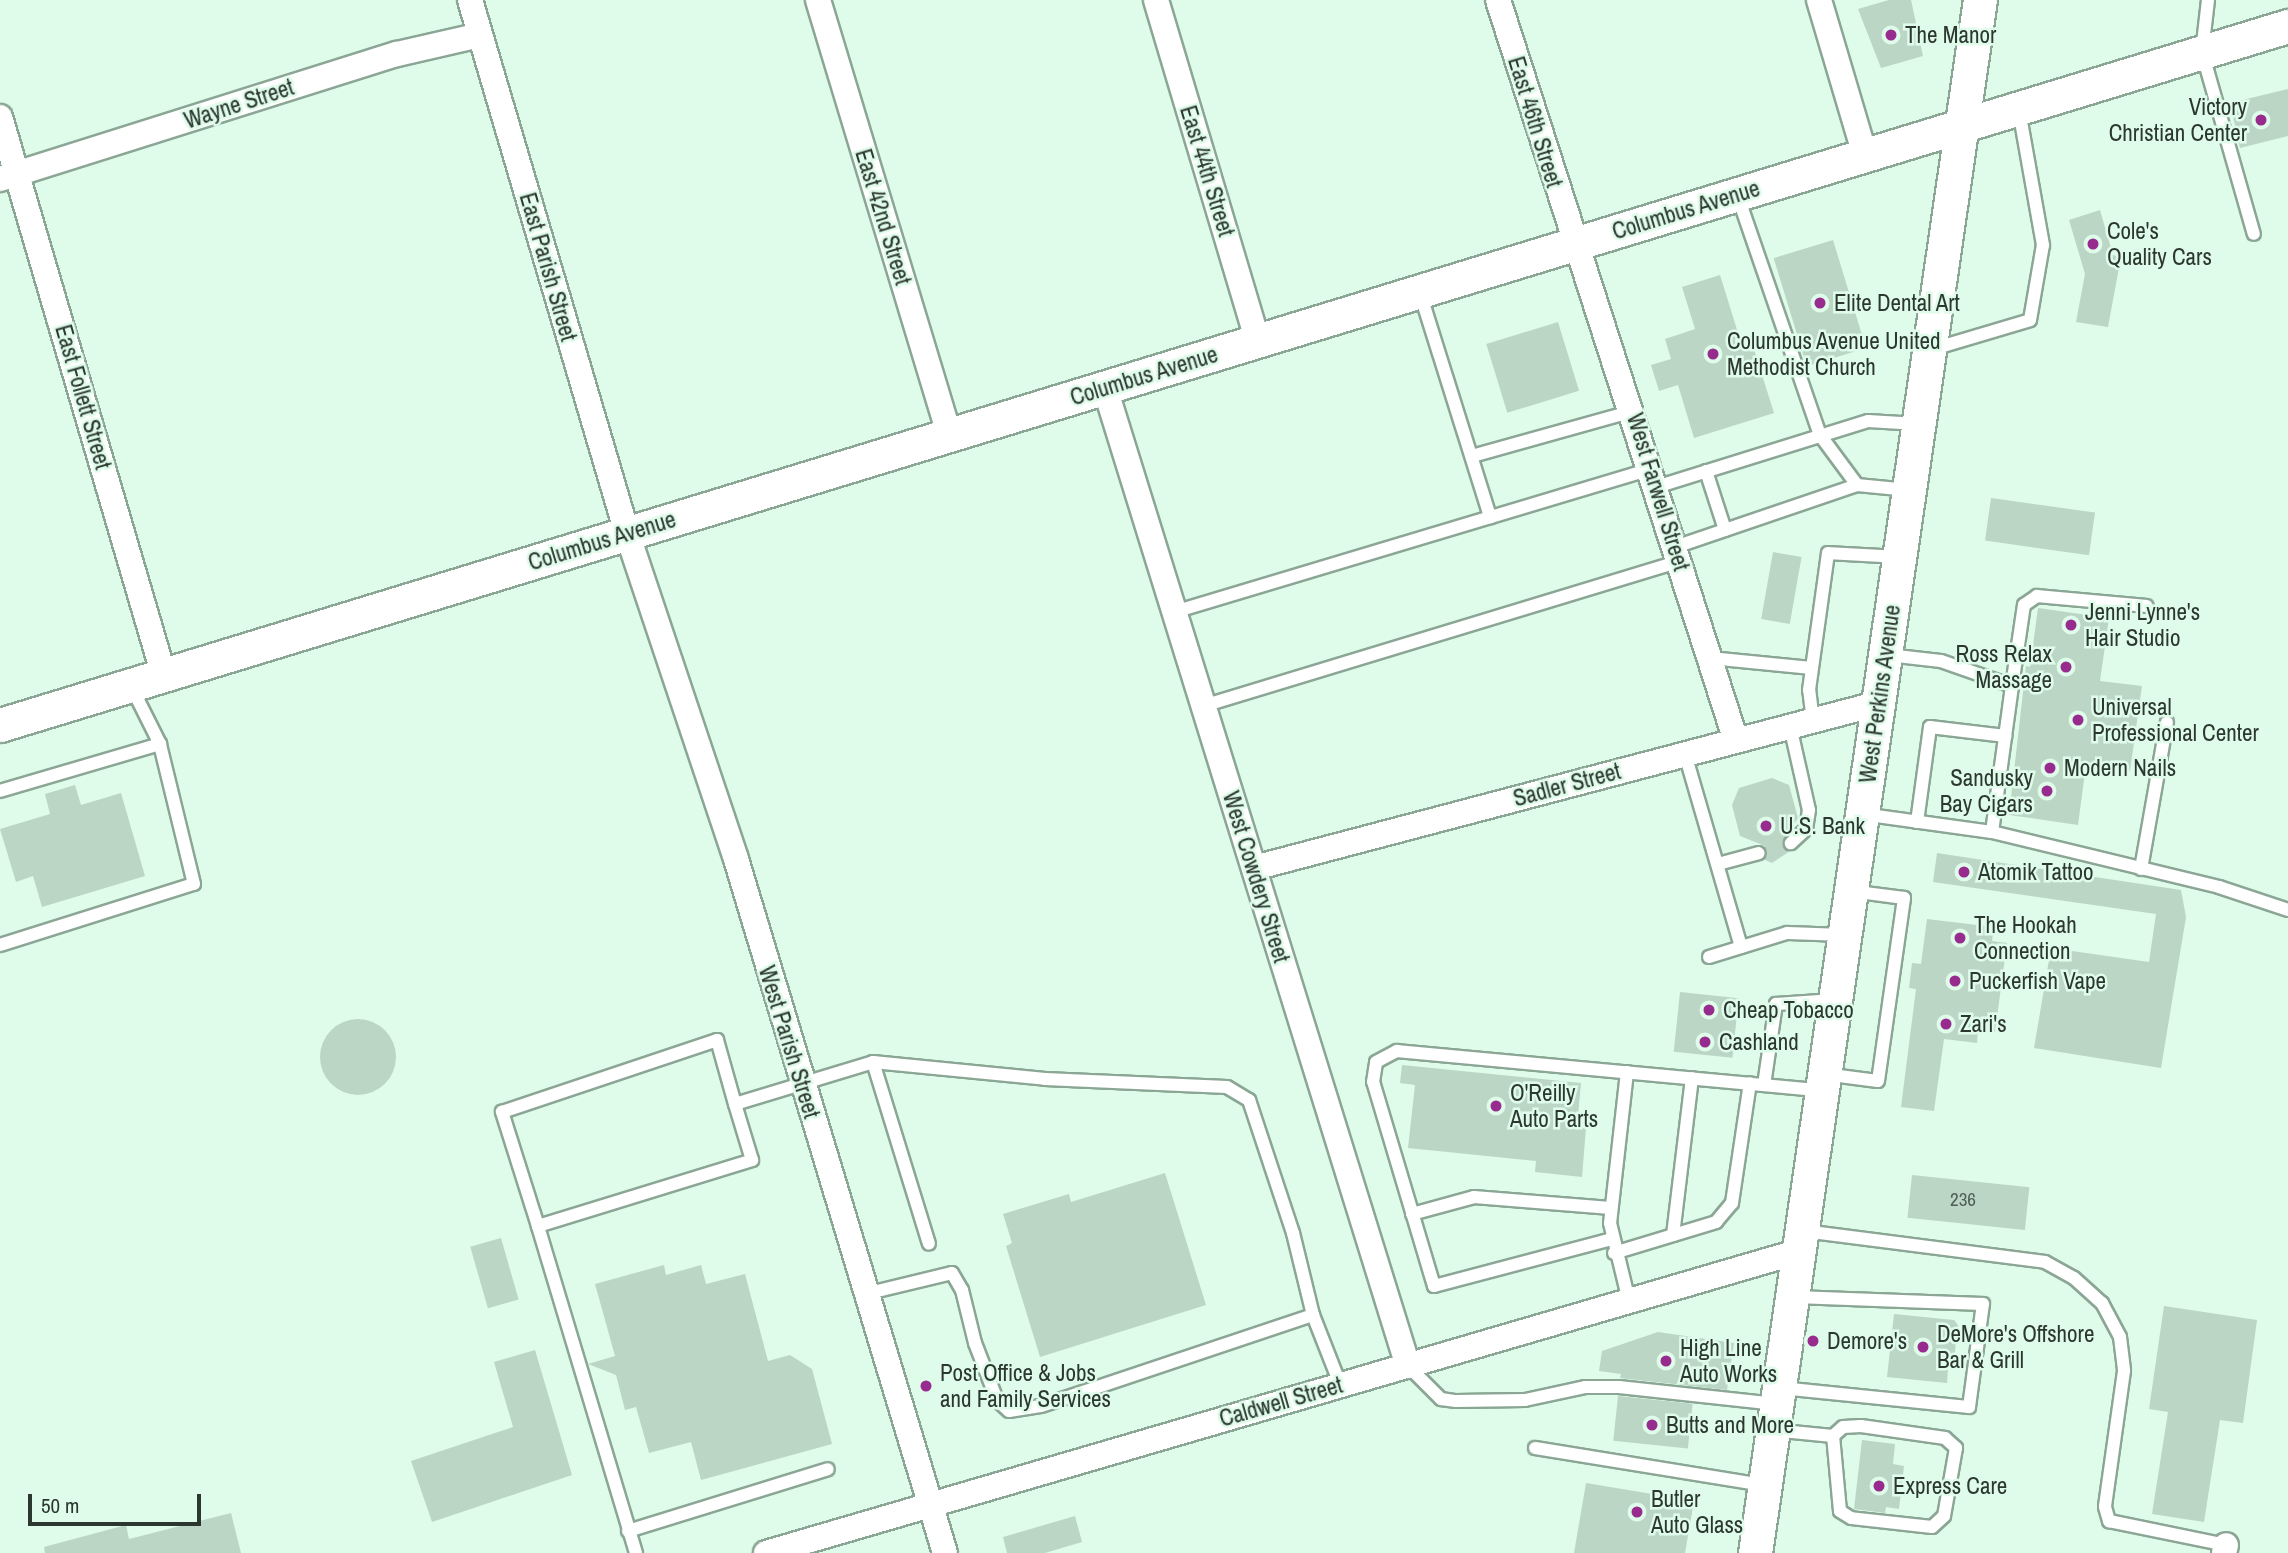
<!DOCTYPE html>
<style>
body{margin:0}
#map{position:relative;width:2288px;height:1553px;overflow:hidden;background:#dffbe9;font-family:"Archivo Narrow",sans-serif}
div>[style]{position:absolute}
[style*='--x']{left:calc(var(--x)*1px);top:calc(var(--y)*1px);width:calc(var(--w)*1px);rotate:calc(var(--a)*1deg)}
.building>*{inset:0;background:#bbd6c4;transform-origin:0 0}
.round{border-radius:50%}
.roads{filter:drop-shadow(2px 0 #8ba695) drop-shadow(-2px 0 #8ba695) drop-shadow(0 2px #8ba695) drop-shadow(0 -2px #8ba695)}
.lane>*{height:12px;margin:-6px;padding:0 6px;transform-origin:6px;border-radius:6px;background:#fff}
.street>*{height:24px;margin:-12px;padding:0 12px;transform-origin:12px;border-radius:12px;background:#fff}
.secondary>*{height:33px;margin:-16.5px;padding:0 16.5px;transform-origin:16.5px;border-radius:16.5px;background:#fff}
.dots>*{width:19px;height:19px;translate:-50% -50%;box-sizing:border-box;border:4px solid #dffbe9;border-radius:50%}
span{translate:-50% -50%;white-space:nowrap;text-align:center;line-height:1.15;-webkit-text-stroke:5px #dffbe9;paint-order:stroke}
.number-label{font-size:19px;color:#505f55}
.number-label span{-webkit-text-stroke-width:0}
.poi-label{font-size:23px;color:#2c3730}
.left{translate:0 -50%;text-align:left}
.right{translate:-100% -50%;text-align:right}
.street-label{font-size:23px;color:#2c3730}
.scale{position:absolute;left:28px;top:1494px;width:173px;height:32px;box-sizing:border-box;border:4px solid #2c3730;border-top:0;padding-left:9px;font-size:21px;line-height:24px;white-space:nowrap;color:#2c3730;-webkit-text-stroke:5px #dffbe9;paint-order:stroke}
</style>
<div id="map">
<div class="building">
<div style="clip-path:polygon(1889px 0,1911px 0,1923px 56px,1881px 68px,1858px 9px)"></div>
<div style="clip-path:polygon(2288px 89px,2288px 136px,2240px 148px,2230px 103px)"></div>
<div style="clip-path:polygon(2100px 210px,2113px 255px,2121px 257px,2108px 327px,2076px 322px,2085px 274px,2069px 220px)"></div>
<div style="left:1833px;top:240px;width:113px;height:62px;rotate:73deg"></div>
<div style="clip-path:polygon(1720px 275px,1743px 349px,1753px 346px,1774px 413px,1694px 438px,1678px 385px,1659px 391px,1651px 365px,1671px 359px,1665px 339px,1695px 329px,1682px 287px)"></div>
<div style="left:1558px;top:322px;width:72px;height:75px;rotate:73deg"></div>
<div style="left:1991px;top:498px;width:105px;height:43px;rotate:8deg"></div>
<div style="left:1773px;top:552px;width:29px;height:68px;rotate:10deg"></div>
<div style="clip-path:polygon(2038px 608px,2109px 618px,2100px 681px,2142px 686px,2130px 771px,2086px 765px,2078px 825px,2009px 815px,2026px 666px,2030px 667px)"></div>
<div style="clip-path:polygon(1772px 778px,1789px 785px,1798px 818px,1783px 841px,1790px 851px,1772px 863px,1765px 860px,1765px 846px,1740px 836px,1732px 805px,1739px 788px)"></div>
<div style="clip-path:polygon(75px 785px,81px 805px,121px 793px,145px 876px,42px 907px,33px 876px,16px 882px,0 829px,50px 814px,45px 794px)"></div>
<div style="clip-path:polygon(1937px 853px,2181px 890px,2186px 917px,2161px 1068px,2034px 1048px,2051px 948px,2149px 962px,2156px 914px,1933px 882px)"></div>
<div style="clip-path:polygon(1927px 919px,1994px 927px,1992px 941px,2007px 943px,1995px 1032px,1978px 1030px,1977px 1043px,1944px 1039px,1934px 1111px,1901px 1107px,1916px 989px,1909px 988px,1912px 963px,1921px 964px)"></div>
<div style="left:1680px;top:992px;width:59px;height:60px;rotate:6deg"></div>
<div class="round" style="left:320px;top:1019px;width:76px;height:76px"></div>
<div style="clip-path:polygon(1402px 1065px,1581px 1083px,1577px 1127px,1586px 1128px,1582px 1177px,1535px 1172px,1536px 1161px,1408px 1148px,1415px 1085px,1400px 1083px)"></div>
<div style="clip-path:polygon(1165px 1173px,1206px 1305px,1040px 1357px,1006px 1246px,1012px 1243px,1003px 1214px,1069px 1194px,1071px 1202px)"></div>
<div style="left:1912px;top:1175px;width:118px;height:43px;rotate:6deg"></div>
<div style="left:501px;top:1238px;width:64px;height:32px;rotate:74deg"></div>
<div style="clip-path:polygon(664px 1265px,666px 1275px,701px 1265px,706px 1284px,745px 1274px,768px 1361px,790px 1355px,812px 1369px,832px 1444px,701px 1480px,691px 1442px,649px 1453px,636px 1407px,625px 1410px,616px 1375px,588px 1364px,615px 1356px,595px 1284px)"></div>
<div style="clip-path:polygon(2164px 1306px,2257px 1320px,2243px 1423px,2220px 1420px,2204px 1522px,2152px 1514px,2168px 1412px,2149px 1409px)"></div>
<div style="clip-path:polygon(1894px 1314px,1954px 1320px,1958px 1325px,1953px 1369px,1948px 1369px,1947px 1383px,1887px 1377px)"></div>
<div style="clip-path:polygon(1658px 1332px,1734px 1343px,1727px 1390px,1620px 1378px,1621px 1374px,1599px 1371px,1602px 1351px)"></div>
<div style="clip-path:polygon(535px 1350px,572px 1475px,432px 1522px,411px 1461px,513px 1427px,494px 1362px)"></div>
<div style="left:1618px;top:1396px;width:75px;height:45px;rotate:6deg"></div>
<div style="clip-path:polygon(1862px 1440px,1895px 1444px,1893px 1464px,1904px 1466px,1899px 1509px,1886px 1507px,1885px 1513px,1854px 1509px)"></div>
<div style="clip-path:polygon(1586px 1483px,1694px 1501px,1685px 1553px,1574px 1553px)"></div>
<div style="clip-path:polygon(231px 1513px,241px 1553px,45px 1553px,44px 1547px,126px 1525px,129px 1539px)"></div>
<div style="clip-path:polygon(1075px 1516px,1082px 1542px,1045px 1553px,1007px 1553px,1003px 1537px)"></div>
</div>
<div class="roads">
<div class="lane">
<div style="--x:2208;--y:0;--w:52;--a:96.6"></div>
<div style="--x:2202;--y:52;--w:189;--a:74.1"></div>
<div style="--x:1738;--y:197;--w:252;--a:71"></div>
<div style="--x:1820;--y:435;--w:62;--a:53.5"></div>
<div style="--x:1420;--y:293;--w:235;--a:72.6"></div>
<div style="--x:1933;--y:349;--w:101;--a:-16.6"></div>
<div style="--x:2030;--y:320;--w:76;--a:-80.2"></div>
<div style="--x:2043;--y:245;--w:137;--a:-100.1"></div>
<div style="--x:1472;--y:456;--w:167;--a:-15.6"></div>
<div style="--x:1706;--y:471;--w:62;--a:72.1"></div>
<div style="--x:1656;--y:487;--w:222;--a:-17.3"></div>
<div style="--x:1868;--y:421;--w:50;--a:3.4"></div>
<div style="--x:1675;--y:547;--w:192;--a:-18.8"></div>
<div style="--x:1857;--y:485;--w:52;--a:5.5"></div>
<div style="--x:1174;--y:612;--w:497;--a:-16.7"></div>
<div style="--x:1888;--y:655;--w:53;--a:6.5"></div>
<div style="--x:1941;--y:661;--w:75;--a:19.4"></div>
<div style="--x:2012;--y:686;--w:147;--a:97.8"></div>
<div style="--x:1710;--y:658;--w:102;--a:5.6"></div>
<div style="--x:2012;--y:686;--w:82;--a:-81.6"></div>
<div style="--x:2024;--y:605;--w:16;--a:-35"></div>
<div style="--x:2037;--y:596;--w:110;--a:5.2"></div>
<div style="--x:1203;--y:706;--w:498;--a:-16.9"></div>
<div style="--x:1813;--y:721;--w:31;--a:-97"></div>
<div style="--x:1809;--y:690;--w:138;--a:-82.1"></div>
<div style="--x:1828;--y:553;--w:71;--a:3.2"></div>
<div style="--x:1790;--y:726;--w:86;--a:77.3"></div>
<div style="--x:1809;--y:810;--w:19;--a:99"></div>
<div style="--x:1806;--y:829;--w:21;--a:137"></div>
<div style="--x:1685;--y:754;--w:201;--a:73.8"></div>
<div style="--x:0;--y:791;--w:167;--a:-16.4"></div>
<div style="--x:1862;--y:814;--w:131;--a:7.9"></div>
<div style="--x:1992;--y:832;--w:234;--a:13.6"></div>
<div style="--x:2219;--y:887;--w:73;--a:18.4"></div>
<div style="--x:1917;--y:822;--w:96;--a:-82.2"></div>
<div style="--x:1930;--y:727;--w:76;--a:6.8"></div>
<div style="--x:1718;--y:864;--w:42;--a:-15"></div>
<div style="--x:2141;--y:869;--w:149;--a:-80"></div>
<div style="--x:0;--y:945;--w:203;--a:-17.5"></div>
<div style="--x:194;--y:884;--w:144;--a:-103.7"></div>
<div style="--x:160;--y:744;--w:65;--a:-116.6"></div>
<div style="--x:1709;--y:957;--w:82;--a:-17.1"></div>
<div style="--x:1787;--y:933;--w:58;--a:2"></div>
<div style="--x:873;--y:1062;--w:190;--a:72.9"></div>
<div style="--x:1627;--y:1072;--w:152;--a:96.4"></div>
<div style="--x:1610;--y:1223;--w:80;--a:76.3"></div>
<div style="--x:1824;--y:1074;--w:54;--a:7.4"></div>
<div style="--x:1878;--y:1081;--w:185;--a:-81.9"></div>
<div style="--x:1904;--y:898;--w:53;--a:-172.5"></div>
<div style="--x:1764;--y:1085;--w:82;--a:-81.6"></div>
<div style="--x:1776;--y:1004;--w:58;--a:-3.9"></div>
<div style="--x:1412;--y:1214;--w:64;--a:-15.3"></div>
<div style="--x:1474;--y:1197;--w:137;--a:4.6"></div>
<div style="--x:538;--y:1226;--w:120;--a:-107.5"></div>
<div style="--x:502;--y:1112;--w:227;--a:-18.5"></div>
<div style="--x:717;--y:1040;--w:66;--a:74.3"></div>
<div style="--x:1804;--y:1231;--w:243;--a:7.3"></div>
<div style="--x:2045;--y:1262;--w:33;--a:29"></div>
<div style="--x:2074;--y:1278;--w:38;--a:42"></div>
<div style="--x:2102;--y:1303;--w:38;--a:62"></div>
<div style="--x:2120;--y:1337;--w:34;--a:83"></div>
<div style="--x:2124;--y:1371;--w:137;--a:98"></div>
<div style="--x:2105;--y:1507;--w:15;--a:74"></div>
<div style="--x:2109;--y:1521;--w:119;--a:11.6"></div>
<div style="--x:1673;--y:1235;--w:158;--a:-83.1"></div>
<div style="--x:1612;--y:1239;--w:184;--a:165.2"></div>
<div style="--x:1434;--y:1286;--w:213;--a:-106.6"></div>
<div style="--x:1373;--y:1082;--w:20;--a:-81"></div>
<div style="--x:1376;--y:1062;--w:24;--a:-28"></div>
<div style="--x:1397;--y:1051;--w:426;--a:5.3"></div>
<div style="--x:1614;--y:1253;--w:107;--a:-16.9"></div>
<div style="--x:1716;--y:1222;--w:25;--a:-50"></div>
<div style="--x:1732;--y:1203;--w:121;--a:-81.5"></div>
<div style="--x:865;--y:1294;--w:89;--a:-13.6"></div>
<div style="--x:952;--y:1273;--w:20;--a:60"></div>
<div style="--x:962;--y:1290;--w:55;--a:76.2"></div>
<div style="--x:975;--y:1343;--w:61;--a:68.9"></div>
<div style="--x:997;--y:1400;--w:16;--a:43"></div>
<div style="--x:1009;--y:1411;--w:32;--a:-9"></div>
<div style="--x:1041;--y:1406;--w:287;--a:-18.5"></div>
<div style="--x:1408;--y:1366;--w:47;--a:45"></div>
<div style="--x:1441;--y:1399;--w:15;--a:8"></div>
<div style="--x:1456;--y:1401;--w:69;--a:-0.8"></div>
<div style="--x:1525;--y:1400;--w:61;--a:-12.2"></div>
<div style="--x:1585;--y:1387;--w:34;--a:0"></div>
<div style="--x:1619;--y:1387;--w:158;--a:6.2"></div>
<div style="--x:1781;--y:1388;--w:189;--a:5.8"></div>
<div style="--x:1969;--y:1407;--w:104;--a:-82.3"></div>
<div style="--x:1983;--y:1304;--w:189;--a:-177.9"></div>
<div style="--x:1772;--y:1430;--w:61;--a:5.6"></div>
<div style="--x:1833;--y:1436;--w:13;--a:-42"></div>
<div style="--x:1843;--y:1427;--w:18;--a:-3"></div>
<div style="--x:1861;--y:1426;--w:85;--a:8.1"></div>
<div style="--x:1945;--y:1438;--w:15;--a:42"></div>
<div style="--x:1956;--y:1448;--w:69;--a:100"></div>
<div style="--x:1944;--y:1516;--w:16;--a:137"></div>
<div style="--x:1932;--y:1527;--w:81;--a:-173.7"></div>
<div style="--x:1851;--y:1518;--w:13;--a:-148"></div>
<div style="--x:1840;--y:1511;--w:75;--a:-95.3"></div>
<div style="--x:1535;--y:1448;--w:232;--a:9.2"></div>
<div style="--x:628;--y:1531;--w:209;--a:-17.2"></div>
<div style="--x:636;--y:1553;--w:341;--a:-106.7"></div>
<div style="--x:538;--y:1226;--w:224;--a:-17.1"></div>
<div style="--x:752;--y:1160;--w:59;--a:-106.9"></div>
<div style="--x:735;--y:1104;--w:144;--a:-16.9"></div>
<div style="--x:873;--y:1062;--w:173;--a:5.6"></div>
<div style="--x:1045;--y:1079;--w:182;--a:2.5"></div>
<div style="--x:1227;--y:1087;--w:26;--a:31"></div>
<div style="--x:1249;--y:1100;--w:140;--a:71.7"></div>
<div style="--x:1293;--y:1233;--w:84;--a:76.3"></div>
<div style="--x:1313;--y:1315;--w:74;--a:68.6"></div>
</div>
<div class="street">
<div style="--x:470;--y:0;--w:556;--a:73.59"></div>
<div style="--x:627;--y:533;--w:344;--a:71.5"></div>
<div style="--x:736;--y:859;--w:725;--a:73.24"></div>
<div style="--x:818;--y:0;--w:453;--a:73.2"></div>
<div style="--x:1156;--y:0;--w:357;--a:73.4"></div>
<div style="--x:1498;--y:0;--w:778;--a:72.19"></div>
<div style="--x:1819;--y:0;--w:162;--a:73.5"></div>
<div style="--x:0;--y:117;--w:583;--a:73.65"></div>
<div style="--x:0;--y:179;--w:416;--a:-17.5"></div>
<div style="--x:397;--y:54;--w:85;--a:-12.9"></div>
<div style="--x:1105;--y:388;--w:1024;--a:72.79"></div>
<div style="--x:1254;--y:868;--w:647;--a:-14.77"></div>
<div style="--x:766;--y:1553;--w:1074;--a:-16.28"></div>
<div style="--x:2224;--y:1553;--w:8;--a:-76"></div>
</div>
<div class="secondary">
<div style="--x:0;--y:725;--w:2392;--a:-16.99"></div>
<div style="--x:1755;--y:1553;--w:1569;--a:-81.76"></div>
</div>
</div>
<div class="dots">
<div style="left:1891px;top:35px;background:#972c8e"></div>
<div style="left:2261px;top:120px;background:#972c8e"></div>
<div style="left:2093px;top:244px;background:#972c8e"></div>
<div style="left:1820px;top:303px;background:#972c8e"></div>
<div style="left:1713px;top:354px;background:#972c8e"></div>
<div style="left:2071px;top:625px;background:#972c8e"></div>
<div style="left:2066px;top:667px;background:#972c8e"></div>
<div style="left:2078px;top:720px;background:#972c8e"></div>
<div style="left:2050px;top:768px;background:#972c8e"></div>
<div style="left:2047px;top:791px;background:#972c8e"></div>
<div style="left:1766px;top:826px;background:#972c8e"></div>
<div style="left:1964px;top:872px;background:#972c8e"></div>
<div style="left:1960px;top:938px;background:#972c8e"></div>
<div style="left:1955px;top:981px;background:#972c8e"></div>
<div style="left:1709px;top:1010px;background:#972c8e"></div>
<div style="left:1946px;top:1024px;background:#972c8e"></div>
<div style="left:1705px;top:1042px;background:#972c8e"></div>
<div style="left:1496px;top:1106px;background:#972c8e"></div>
<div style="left:1813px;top:1341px;background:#972c8e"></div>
<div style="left:1923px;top:1347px;background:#972c8e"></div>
<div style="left:1666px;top:1361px;background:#972c8e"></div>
<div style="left:926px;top:1386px;background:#972c8e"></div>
<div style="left:1652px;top:1425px;background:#972c8e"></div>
<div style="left:1879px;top:1486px;background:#972c8e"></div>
<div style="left:1637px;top:1512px;background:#972c8e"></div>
</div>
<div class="number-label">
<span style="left:1963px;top:1200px">236</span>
</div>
<div class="poi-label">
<span class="left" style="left:1905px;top:35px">The Manor</span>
<span class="right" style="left:2247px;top:120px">Victory<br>Christian Center</span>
<span class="left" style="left:2107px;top:244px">Cole's<br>Quality Cars</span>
<span class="left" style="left:1834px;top:303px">Elite Dental Art</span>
<span class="left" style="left:1727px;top:354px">Columbus Avenue United<br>Methodist Church</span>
<span class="left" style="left:2085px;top:625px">Jenni Lynne's<br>Hair Studio</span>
<span class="right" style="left:2052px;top:667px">Ross Relax<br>Massage</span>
<span class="left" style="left:2092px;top:720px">Universal<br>Professional Center</span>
<span class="left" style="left:2064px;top:768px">Modern Nails</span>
<span class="right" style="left:2033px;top:791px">Sandusky<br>Bay Cigars</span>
<span class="left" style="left:1780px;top:826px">U.S. Bank</span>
<span class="left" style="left:1978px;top:872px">Atomik Tattoo</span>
<span class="left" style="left:1974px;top:938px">The Hookah<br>Connection</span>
<span class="left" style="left:1969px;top:981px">Puckerfish Vape</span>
<span class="left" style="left:1723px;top:1010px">Cheap Tobacco</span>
<span class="left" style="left:1960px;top:1024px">Zari's</span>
<span class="left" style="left:1719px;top:1042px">Cashland</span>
<span class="left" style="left:1510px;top:1106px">O'Reilly<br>Auto Parts</span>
<span class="left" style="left:1937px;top:1347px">DeMore's Offshore<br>Bar &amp; Grill</span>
<span class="left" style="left:1827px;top:1341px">Demore's</span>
<span class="left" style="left:1680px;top:1361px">High Line<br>Auto Works</span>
<span class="left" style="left:940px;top:1386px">Post Office &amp; Jobs<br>and Family Services</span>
<span class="left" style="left:1666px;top:1425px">Butts and More</span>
<span class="left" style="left:1893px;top:1486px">Express Care</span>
<span class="left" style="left:1651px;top:1512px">Butler<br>Auto Glass</span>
</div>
<div class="street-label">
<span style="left:239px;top:104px;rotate:-18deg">Wayne Street</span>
<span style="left:1535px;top:122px;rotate:73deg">East 46th Street</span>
<span style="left:1207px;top:171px;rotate:73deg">East 44th Street</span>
<span style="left:1686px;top:210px;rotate:-17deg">Columbus Avenue</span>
<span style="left:883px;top:217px;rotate:73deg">East 42nd Street</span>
<span style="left:548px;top:267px;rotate:74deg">East Parish Street</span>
<span style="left:1144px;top:376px;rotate:-17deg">Columbus Avenue</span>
<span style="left:83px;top:397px;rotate:74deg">East Follett Street</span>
<span style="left:1658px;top:492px;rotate:73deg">West Farwell Street</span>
<span style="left:602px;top:541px;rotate:-17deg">Columbus Avenue</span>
<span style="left:1880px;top:694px;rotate:-82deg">West Perkins Avenue</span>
<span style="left:1567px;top:785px;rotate:-15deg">Sadler Street</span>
<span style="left:1256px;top:877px;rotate:73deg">West Cowdery Street</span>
<span style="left:789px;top:1042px;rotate:73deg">West Parish Street</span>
<span style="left:1281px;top:1402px;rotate:-16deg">Caldwell Street</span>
</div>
<div class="scale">50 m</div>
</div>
